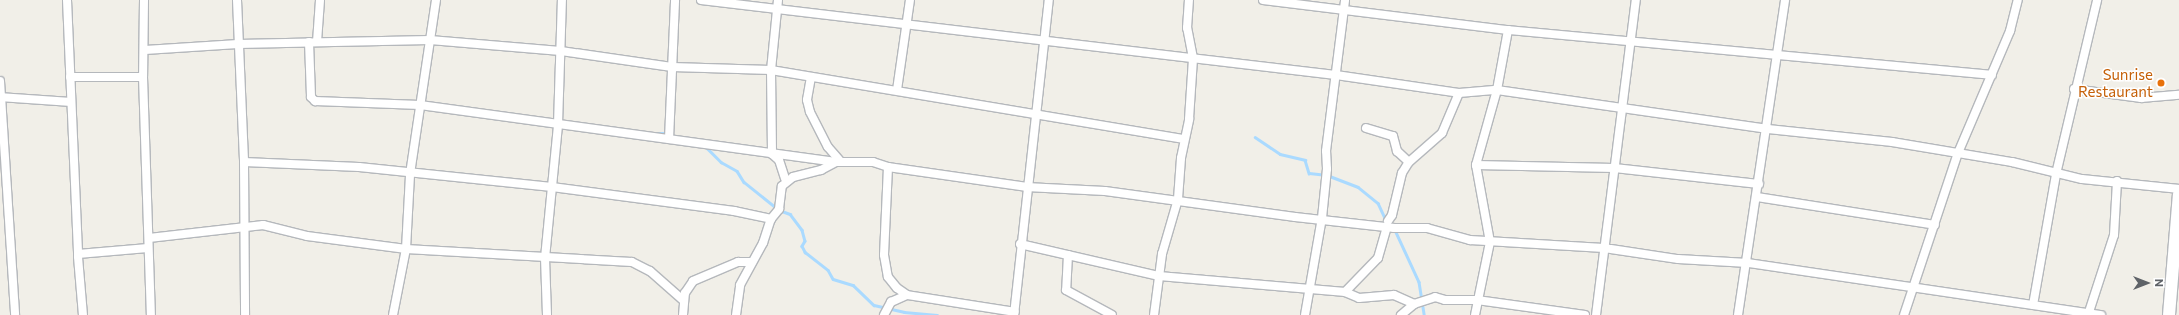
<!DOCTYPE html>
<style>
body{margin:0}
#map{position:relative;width:2179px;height:315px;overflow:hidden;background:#f1efe8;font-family:Commissioner,sans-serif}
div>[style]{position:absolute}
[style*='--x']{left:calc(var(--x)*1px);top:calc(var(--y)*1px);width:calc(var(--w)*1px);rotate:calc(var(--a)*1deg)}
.stream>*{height:2.5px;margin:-1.25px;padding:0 1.25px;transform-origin:1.25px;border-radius:1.25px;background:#aadaff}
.roads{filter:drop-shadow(1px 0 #b5b8bc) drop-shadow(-1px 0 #b5b8bc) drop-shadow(0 1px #b5b8bc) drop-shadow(0 -1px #b5b8bc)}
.street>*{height:8px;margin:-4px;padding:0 4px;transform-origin:4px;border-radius:4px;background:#fff}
.secondary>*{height:12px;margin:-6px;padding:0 6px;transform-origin:6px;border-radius:6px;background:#fff}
.dots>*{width:11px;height:11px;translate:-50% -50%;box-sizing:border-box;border:2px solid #fff;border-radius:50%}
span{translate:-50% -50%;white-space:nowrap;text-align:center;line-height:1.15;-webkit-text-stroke:3px #fff;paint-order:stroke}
.food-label{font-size:15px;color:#c56008}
.right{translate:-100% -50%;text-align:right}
.north{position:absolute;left:2127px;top:263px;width:40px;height:40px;-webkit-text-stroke:3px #fff;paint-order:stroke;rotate:90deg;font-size:11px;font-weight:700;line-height:16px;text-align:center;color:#5f6368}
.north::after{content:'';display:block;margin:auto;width:14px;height:18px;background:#5f6368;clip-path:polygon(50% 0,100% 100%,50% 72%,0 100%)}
</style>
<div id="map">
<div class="stream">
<div style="--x:648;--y:133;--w:21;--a:0"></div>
<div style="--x:1255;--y:137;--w:30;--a:34"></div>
<div style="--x:1280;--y:154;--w:26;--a:13"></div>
<div style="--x:1305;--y:160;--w:14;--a:73"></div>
<div style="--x:1309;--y:173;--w:18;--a:6"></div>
<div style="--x:1327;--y:175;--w:33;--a:21"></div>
<div style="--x:1358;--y:187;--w:26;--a:39"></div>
<div style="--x:1378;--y:203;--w:19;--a:65"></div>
<div style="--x:705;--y:146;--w:23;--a:45"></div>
<div style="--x:721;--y:162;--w:18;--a:29"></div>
<div style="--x:737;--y:171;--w:13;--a:58"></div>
<div style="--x:744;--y:182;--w:45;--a:38.7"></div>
<div style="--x:779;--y:210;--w:12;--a:20"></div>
<div style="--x:790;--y:214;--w:20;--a:53"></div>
<div style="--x:802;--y:230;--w:11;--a:75"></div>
<div style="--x:805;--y:241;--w:6;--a:121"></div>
<div style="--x:802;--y:246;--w:7;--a:63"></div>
<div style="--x:805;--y:252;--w:29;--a:38"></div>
<div style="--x:828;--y:270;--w:10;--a:61"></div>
<div style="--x:833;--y:279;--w:21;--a:17"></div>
<div style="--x:853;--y:285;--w:29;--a:44"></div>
<div style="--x:874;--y:305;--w:31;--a:13"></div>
<div style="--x:904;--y:312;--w:33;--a:5"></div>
<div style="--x:1395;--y:230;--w:57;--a:65.2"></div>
<div style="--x:1419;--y:282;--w:33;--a:81"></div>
</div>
<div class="roads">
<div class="street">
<div style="--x:67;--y:0;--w:257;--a:87.5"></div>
<div style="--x:78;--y:257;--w:58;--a:85.1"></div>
<div style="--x:144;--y:0;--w:77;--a:90.7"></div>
<div style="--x:143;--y:77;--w:238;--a:88.1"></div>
<div style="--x:237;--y:0;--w:162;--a:87.5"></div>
<div style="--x:244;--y:162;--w:153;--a:89.6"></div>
<div style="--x:701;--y:0;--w:639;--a:6.74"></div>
<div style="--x:1336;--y:75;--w:124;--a:8.3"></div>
<div style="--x:1459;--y:93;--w:38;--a:-5"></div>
<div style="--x:1497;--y:90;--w:274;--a:8.2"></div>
<div style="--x:1768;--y:129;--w:125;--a:6"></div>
<div style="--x:1892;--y:142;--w:122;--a:9.5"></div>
<div style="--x:2012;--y:162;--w:72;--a:13.7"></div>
<div style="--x:2082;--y:179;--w:98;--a:5.9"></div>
<div style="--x:778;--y:0;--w:70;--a:95.7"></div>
<div style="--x:771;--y:70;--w:84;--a:89.3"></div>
<div style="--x:772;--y:154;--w:9;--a:41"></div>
<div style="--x:779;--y:160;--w:20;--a:72"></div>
<div style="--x:1263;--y:0;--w:247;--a:7"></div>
<div style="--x:1508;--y:30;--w:486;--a:5.3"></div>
<div style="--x:309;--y:42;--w:55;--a:87.9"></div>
<div style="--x:311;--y:97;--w:6;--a:45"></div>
<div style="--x:315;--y:101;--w:105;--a:2.2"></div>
<div style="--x:420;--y:105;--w:420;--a:7.8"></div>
<div style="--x:836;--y:162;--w:37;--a:0"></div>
<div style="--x:873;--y:162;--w:16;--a:18"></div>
<div style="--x:888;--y:167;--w:139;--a:8.2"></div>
<div style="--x:1026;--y:187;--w:79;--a:2.9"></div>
<div style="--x:1105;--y:191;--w:192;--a:7.8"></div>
<div style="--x:1295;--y:217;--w:100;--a:6.3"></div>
<div style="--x:1394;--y:228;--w:33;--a:0"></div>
<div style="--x:1427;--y:228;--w:45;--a:15.6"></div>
<div style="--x:1470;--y:240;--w:134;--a:3.4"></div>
<div style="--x:1604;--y:248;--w:75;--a:8.5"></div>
<div style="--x:1678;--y:259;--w:70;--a:3.3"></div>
<div style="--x:1748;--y:263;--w:357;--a:8.4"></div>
<div style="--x:317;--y:42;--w:42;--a:-85.9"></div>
<div style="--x:145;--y:50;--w:93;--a:-3.7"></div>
<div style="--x:238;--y:44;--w:192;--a:-1.2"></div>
<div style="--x:430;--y:40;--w:131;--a:4.8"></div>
<div style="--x:561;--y:51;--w:112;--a:8.2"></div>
<div style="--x:672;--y:67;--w:99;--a:1.7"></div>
<div style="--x:771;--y:70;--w:419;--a:9.5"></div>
<div style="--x:70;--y:77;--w:73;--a:0"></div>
<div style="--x:811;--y:77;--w:23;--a:100"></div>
<div style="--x:807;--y:100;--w:12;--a:76"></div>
<div style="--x:810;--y:112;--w:39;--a:63"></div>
<div style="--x:828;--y:147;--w:18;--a:49"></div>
<div style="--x:0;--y:81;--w:234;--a:86.3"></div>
<div style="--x:2074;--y:89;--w:68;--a:7.7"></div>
<div style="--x:2141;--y:98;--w:38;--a:-5"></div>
<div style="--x:897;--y:90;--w:91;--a:-81.8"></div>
<div style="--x:0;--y:97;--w:71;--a:4"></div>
<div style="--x:1366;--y:128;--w:28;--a:17"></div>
<div style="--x:1393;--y:136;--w:16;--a:75"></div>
<div style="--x:1397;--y:151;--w:16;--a:43"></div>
<div style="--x:669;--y:139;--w:139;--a:-87.5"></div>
<div style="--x:244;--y:162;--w:115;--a:2.5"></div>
<div style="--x:359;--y:167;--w:194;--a:5.9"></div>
<div style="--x:552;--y:187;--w:184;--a:7.5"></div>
<div style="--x:734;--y:211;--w:38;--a:12"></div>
<div style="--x:1476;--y:165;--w:138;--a:1.2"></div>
<div style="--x:1614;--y:168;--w:146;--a:6.3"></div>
<div style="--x:888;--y:167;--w:88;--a:92.6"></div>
<div style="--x:884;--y:255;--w:22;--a:80"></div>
<div style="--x:888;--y:277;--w:14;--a:51"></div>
<div style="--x:897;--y:288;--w:12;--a:35"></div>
<div style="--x:907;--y:295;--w:109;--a:8.9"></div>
<div style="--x:1757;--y:197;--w:180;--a:8.9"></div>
<div style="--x:1388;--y:221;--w:7;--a:-56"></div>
<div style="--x:1392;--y:215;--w:43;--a:-76.6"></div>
<div style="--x:1402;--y:173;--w:13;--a:-58"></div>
<div style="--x:1409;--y:162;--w:44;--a:-41.3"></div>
<div style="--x:1442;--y:133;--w:43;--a:-67"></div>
<div style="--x:149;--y:238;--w:115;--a:-6.5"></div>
<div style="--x:263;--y:225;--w:45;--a:14"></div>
<div style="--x:307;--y:236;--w:100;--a:7.5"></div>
<div style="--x:406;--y:249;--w:226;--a:3.3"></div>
<div style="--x:632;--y:262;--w:20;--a:27"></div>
<div style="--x:650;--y:271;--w:45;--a:41.4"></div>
<div style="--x:1020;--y:244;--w:143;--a:13"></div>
<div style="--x:1159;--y:276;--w:187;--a:4.9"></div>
<div style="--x:1345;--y:292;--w:15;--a:23"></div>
<div style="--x:1359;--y:298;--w:35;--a:-5"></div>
<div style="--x:1394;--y:295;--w:22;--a:24"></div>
<div style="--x:1414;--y:304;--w:22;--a:-18"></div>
<div style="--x:1435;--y:297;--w:10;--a:17"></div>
<div style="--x:1445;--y:300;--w:32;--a:0"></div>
<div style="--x:1477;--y:300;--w:109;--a:7.9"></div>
<div style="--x:78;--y:254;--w:70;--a:-4.9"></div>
<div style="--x:1068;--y:255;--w:35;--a:93"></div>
<div style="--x:1066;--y:290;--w:52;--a:28.5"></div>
<div style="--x:1345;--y:292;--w:47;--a:-45.9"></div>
<div style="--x:1378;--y:258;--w:32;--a:-74"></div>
<div style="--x:2033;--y:305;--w:133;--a:-80"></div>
<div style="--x:2056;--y:174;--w:179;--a:-76.7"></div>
<div style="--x:393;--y:315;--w:67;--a:-78.9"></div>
<div style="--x:406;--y:249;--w:75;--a:-86.9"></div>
<div style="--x:410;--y:174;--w:176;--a:-81.5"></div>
<div style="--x:547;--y:315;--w:57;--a:-92"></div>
<div style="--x:545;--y:258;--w:134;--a:-84.4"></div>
<div style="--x:558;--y:125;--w:125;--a:-88.2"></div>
<div style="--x:683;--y:315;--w:22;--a:-85"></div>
<div style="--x:685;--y:293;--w:14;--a:-56"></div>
<div style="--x:693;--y:281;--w:49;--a:-22.9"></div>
<div style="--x:738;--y:262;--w:13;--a:0"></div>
<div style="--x:736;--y:315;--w:30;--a:-82"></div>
<div style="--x:740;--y:285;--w:48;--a:-61.3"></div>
<div style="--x:763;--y:243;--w:25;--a:-72"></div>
<div style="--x:771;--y:219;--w:13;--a:-51"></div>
<div style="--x:779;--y:209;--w:23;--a:-83"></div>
<div style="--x:782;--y:186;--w:14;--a:-39"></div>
<div style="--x:793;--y:177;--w:29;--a:-14"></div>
<div style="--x:821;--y:170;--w:17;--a:-28"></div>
<div style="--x:884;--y:315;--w:15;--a:-62"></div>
<div style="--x:891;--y:302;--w:17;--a:-24"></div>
<div style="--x:1014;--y:315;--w:317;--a:-83.7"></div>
<div style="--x:1154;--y:315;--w:62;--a:-82.5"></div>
<div style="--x:1162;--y:254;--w:57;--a:-73.8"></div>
<div style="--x:1178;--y:199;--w:41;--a:-85.8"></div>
<div style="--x:1181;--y:158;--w:40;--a:-78"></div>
<div style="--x:1189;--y:119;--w:61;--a:-86.2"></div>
<div style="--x:1193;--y:58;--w:31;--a:-101"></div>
<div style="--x:1187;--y:28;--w:28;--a:-86"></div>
<div style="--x:1305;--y:315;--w:98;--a:-80.1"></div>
<div style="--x:1322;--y:218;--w:49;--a:-84.2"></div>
<div style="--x:1327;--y:169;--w:18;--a:-93"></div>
<div style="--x:1326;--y:151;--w:152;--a:-82.8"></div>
<div style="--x:1401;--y:315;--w:17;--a:-40"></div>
<div style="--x:1475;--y:315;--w:75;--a:-78.4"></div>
<div style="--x:1490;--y:242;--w:78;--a:-100.3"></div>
<div style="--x:1476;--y:165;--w:78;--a:-74.4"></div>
<div style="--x:1497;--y:90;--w:61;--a:-79.6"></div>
<div style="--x:1596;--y:315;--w:318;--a:-82.8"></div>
<div style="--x:1738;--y:315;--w:318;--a:-81.5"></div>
<div style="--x:1904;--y:315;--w:171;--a:-71.6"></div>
<div style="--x:1958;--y:153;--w:133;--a:-66.9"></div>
<div style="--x:2010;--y:31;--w:32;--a:-76"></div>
<div style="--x:2088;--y:315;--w:84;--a:-72"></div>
<div style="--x:2114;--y:235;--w:54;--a:-86.8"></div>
</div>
<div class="secondary">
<div style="--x:2169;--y:315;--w:121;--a:-85.3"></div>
</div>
</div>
<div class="dots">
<div style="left:2161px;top:83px;background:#e8710a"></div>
</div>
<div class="food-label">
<span class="right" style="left:2153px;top:83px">Sunrise<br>Restaurant</span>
</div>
<div class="north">N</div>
</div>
